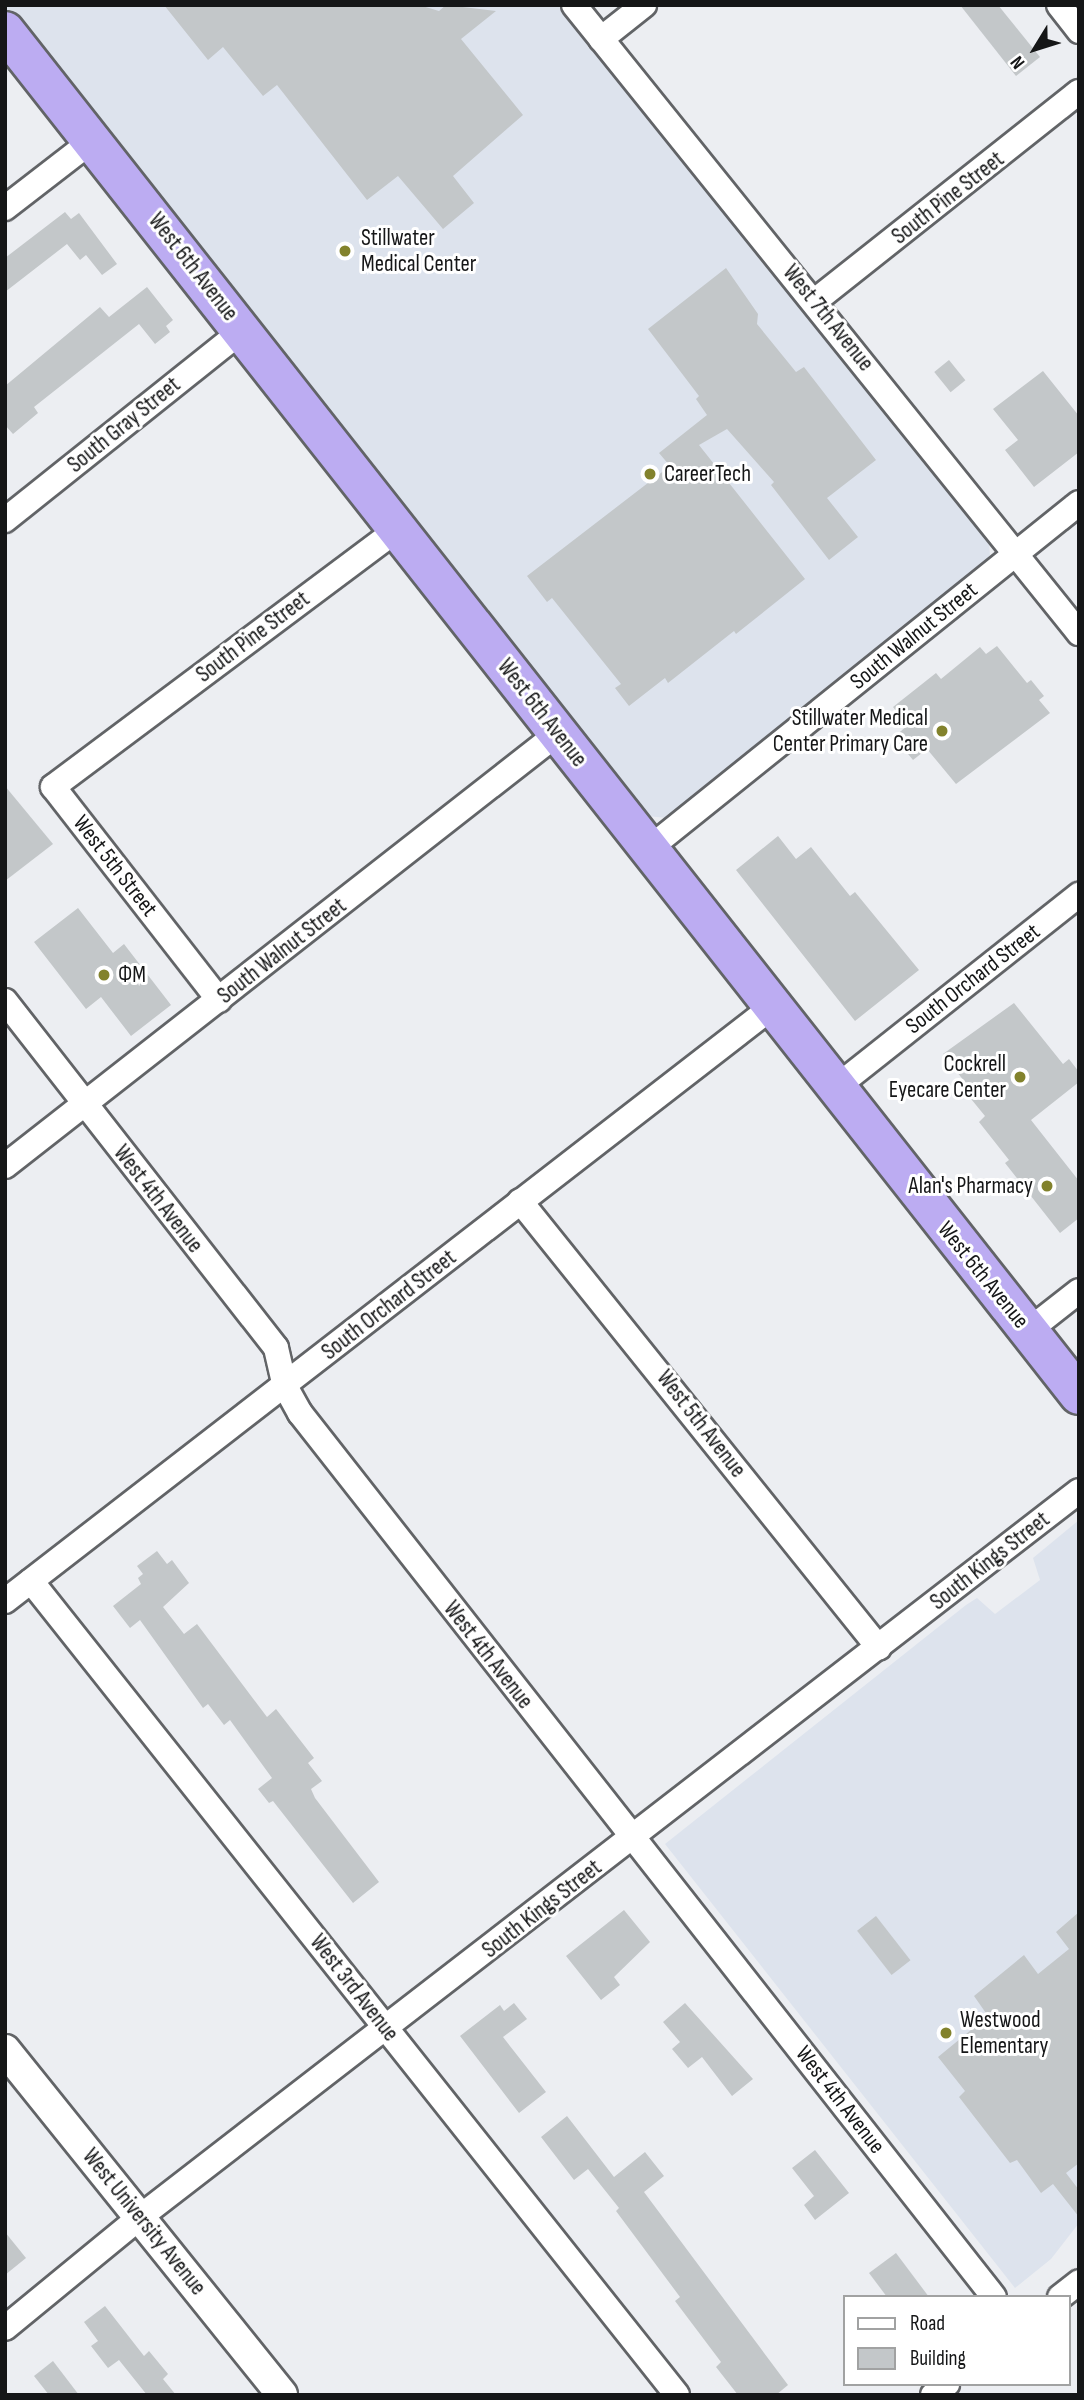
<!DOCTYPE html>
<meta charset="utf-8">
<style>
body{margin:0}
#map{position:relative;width:1084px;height:2400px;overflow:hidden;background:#eceef2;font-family:"Sofia Sans Condensed",sans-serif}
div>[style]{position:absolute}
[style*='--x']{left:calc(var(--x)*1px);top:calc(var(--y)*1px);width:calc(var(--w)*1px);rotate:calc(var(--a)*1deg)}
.built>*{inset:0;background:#dde3ed}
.building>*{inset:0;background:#c3c7c9;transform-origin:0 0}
.roads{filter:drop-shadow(2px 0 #626467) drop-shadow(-2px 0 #626467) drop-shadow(0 2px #626467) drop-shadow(0 -2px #626467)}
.minor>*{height:24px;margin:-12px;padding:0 12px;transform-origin:12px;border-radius:12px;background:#fff}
.tertiary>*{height:30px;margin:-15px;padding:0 15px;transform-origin:15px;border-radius:15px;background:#fff}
.trunk>*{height:38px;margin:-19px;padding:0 19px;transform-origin:19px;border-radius:19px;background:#bcacf2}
.dots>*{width:19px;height:19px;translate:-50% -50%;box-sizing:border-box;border:4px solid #fff;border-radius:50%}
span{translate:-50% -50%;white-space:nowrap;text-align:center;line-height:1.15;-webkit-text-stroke:6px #fff;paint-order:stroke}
.street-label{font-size:23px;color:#151617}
.poi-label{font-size:23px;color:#151617}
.left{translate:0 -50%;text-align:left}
.right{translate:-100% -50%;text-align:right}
.frame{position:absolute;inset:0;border:7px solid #151617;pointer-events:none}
.legend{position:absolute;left:843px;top:2295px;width:228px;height:91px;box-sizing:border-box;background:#fff;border:2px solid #a1a2a2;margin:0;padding:9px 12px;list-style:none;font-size:21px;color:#151617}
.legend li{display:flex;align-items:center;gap:14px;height:35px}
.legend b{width:35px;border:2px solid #a1a2a2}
.north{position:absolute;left:1000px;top:14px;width:70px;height:70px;-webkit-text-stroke:5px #fff;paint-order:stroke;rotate:232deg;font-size:19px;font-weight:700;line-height:28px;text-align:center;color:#151617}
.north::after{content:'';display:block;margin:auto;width:24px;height:32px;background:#151617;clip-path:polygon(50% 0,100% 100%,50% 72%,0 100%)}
</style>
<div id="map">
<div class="built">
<div style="clip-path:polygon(5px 5px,574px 5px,989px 540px,990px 557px,668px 818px,646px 816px,5px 26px)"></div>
<div style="clip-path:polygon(1079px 1520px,1079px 2223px,1051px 2259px,1015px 2288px,665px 1844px,966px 1605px,977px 1598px,995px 1614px,1040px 1580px,1033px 1558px)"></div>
</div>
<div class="building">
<div style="clip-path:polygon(164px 5px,419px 5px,439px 11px,446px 5px,496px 11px,461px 39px,523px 115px,453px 176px,474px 203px,443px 229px,398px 176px,367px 200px,277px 85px,263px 96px,223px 47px,208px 60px)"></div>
<div style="clip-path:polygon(960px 5px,998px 5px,1040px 57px,1016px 76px)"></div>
<div style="clip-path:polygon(65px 212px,71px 219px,79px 213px,117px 264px,102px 275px,86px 255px,80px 260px,67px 244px,5px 292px,5px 258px)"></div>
<div style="clip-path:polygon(726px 268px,758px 314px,757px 324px,796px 372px,804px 367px,876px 460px,827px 498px,858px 537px,829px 560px,771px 485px,774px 482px,727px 429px,699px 445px,805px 579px,736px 634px,734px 631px,668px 683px,665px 678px,629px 706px,615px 688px,621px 684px,552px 598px,547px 602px,527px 576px,670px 466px,659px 453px,707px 415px,696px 399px,699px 396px,648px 329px)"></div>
<div style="clip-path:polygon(147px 287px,173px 320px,166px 326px,170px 332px,155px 344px,139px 324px,34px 407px,38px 413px,13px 434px,5px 425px,5px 386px,100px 307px,109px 317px)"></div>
<div style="left:949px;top:360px;width:26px;height:19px;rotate:51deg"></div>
<div style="clip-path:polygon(1043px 371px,1079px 416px,1079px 452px,1034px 487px,1005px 450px,1018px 440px,993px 409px)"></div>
<div style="clip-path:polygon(997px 646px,1027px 683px,1031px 680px,1044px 696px,1039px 700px,1050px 713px,956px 784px,927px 749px,913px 760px,894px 737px,908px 725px,893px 707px,936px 673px,941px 679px,980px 647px,986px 654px)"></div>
<div style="clip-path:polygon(5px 786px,53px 844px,5px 881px)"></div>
<div style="clip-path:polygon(778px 836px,796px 859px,811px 847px,850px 896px,855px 892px,919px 970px,855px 1021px,736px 870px)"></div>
<div style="clip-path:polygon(78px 908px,113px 953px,124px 944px,171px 1005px,131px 1036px,101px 997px,86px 1009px,34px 942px)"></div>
<div style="clip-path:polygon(1014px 1003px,1063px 1064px,1069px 1059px,1079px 1072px,1079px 1082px,1031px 1120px,1079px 1181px,1079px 1218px,1060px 1233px,1005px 1163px,1009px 1160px,979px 1122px,985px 1116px,967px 1094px,971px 1090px,943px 1054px)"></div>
<div style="clip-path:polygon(157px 1551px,167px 1564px,172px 1560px,189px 1583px,163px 1607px,184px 1634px,197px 1624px,267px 1717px,276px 1709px,314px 1758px,308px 1763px,322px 1781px,311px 1789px,315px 1798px,379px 1882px,353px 1903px,273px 1801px,269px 1803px,258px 1789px,272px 1778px,230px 1720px,224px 1725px,208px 1704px,203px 1708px,140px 1620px,130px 1628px,113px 1606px,141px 1584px,138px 1578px,143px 1574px,137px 1566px)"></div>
<div style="clip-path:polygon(624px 1910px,650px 1942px,614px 1977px,620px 1985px,601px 2000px,566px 1956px)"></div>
<div style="clip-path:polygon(1079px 1912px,1079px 2163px,1066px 2173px,1079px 2190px,1079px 2217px,1053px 2184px,1041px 2193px,1017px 2160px,1010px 2163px,959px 2097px,965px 2091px,938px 2057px,988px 2016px,974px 1996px,1024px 1955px,1038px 1974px,1069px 1949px,1056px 1932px)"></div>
<div style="left:876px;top:1916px;width:56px;height:24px;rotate:52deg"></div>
<div style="clip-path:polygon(514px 2003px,527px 2019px,503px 2037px,546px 2092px,519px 2113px,460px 2036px,500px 2005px,504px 2011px)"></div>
<div style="clip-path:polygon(685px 2003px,753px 2079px,732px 2096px,702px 2057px,688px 2068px,672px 2049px,680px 2042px,663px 2022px)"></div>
<div style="clip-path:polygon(567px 2116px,614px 2177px,645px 2152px,664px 2176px,644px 2192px,788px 2385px,776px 2395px,738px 2395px,716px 2367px,721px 2362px,675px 2301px,680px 2297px,616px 2211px,619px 2208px,588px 2169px,574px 2180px,541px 2137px)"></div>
<div style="clip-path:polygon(815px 2150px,849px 2193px,815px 2220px,804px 2205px,814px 2196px,792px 2168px)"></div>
<div style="clip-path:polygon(5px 2232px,26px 2258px,5px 2275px)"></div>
<div style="clip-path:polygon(896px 2253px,929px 2297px,887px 2297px,869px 2273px)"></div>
<div style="clip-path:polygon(105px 2306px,144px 2356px,149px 2351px,168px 2374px,163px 2379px,176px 2395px,147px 2395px,119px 2360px,108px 2368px,91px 2346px,98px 2341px,84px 2322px)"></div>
<div style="clip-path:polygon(53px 2361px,79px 2395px,49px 2395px,34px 2376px)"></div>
</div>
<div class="roads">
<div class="minor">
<div style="--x:574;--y:5;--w:806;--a:51.2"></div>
<div style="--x:1059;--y:5;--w:33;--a:52"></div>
<div style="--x:601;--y:39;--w:55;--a:-38.3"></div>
<div style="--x:5;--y:208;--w:111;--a:-37.7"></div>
<div style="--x:815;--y:301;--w:337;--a:-38.4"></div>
<div style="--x:5;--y:520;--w:305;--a:-38.6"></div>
<div style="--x:651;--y:847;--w:549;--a:-38.79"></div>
<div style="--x:219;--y:1000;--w:270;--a:-127.9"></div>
<div style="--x:53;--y:787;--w:431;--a:-36.8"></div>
<div style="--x:5;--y:1001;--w:440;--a:52"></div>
<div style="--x:276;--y:1348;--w:39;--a:77"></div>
<div style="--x:285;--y:1386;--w:31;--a:61"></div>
<div style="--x:300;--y:1413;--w:1124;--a:51.87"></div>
<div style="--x:834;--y:1089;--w:313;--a:-38.4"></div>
<div style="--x:5;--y:1166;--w:701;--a:-38.05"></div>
<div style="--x:520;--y:1201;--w:573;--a:51.23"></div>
<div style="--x:1028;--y:1331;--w:65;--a:-38.1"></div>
<div style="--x:31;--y:1581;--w:1039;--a:51.56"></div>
<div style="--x:5;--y:1601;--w:969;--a:-37.75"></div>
<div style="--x:1060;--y:2297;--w:24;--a:-38"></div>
<div style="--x:5;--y:2328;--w:175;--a:-39.4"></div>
<div style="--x:140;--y:2217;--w:1187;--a:-37.71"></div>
<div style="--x:933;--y:2395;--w:18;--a:-38"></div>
</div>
<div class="tertiary">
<div style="--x:5;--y:2050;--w:442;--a:51.2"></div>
</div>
<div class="trunk">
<div style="--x:5;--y:31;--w:1736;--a:51.78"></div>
</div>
</div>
<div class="dots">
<div style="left:345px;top:251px;background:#82822c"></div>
<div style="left:650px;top:474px;background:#82822c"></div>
<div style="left:942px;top:731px;background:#82822c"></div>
<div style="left:104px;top:975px;background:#82822c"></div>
<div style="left:1020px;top:1077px;background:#82822c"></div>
<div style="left:1047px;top:1186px;background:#82822c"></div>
<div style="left:946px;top:2033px;background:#82822c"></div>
</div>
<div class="street-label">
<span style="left:948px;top:198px;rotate:-38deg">South Pine Street</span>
<span style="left:193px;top:267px;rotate:52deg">West 6th Avenue</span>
<span style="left:828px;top:318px;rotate:51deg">West 7th Avenue</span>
<span style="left:124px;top:425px;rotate:-39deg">South Gray Street</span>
<span style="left:914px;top:636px;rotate:-39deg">South Walnut Street</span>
<span style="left:253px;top:637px;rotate:-37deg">South Pine Street</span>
<span style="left:542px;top:713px;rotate:52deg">West 6th Avenue</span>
<span style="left:115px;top:866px;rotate:52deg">West 5th Street</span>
<span style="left:282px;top:951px;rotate:-38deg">South Walnut Street</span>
<span style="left:973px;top:979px;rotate:-38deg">South Orchard Street</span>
<span style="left:158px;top:1199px;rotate:52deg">West 4th Avenue</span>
<span style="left:983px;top:1275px;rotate:51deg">West 6th Avenue</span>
<span style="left:389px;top:1305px;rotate:-38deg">South Orchard Street</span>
<span style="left:701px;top:1424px;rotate:52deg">West 5th Avenue</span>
<span style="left:990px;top:1561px;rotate:-38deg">South Kings Street</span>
<span style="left:488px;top:1655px;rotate:52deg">West 4th Avenue</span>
<span style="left:542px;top:1909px;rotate:-38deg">South Kings Street</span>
<span style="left:354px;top:1988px;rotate:52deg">West 3rd Avenue</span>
<span style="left:840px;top:2100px;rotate:52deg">West 4th Avenue</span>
<span style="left:144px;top:2222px;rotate:51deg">West University Avenue</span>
</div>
<div class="poi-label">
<span class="left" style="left:361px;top:251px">Stillwater<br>Medical Center</span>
<span class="left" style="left:664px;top:474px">CareerTech</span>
<span class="right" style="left:928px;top:731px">Stillwater Medical<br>Center Primary Care</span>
<span class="left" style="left:118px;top:975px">ΦΜ</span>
<span class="right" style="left:1006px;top:1077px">Cockrell<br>Eyecare Center</span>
<span class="right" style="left:1033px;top:1186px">Alan's Pharmacy</span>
<span class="left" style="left:960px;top:2033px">Westwood<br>Elementary</span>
</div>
<div class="frame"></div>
<ul class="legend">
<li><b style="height:9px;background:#fff"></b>Road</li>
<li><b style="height:19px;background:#c3c7c9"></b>Building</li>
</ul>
<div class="north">N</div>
</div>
